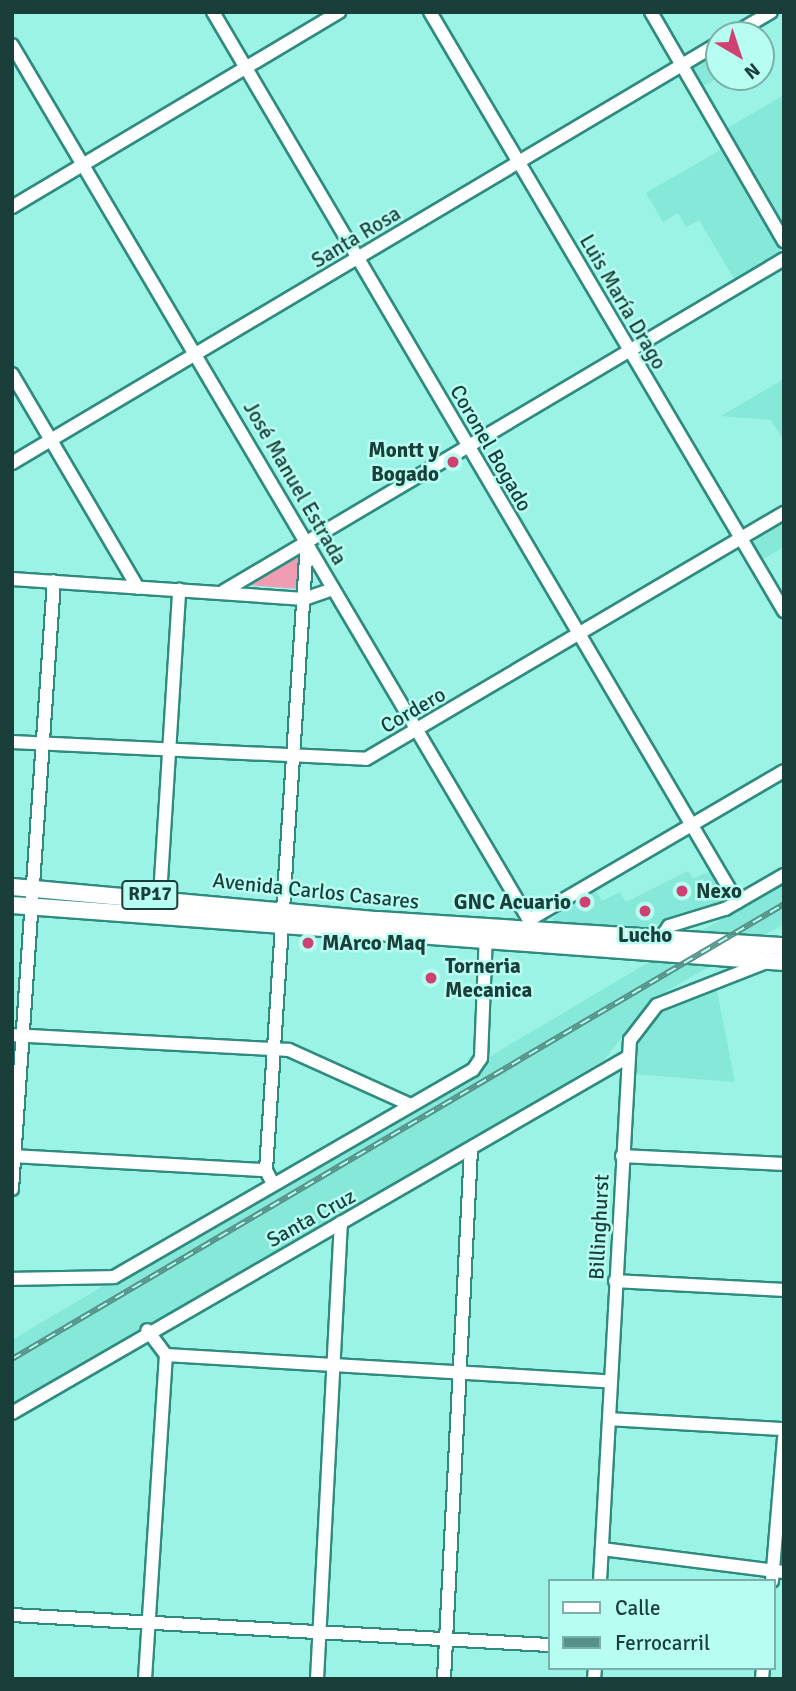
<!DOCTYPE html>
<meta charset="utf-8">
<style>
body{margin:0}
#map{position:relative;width:796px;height:1691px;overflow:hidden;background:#9bf3e5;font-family:Signika,sans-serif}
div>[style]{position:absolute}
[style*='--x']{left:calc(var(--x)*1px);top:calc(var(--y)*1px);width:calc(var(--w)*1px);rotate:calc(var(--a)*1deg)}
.built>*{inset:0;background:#85e8d9}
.green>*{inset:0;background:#ef9db2}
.roads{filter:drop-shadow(2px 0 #2f8b7f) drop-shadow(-2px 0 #2f8b7f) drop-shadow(0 2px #2f8b7f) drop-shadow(0 -2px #2f8b7f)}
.minor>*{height:12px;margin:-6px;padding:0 6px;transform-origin:6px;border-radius:6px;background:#fff}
.major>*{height:16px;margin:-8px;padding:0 8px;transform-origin:8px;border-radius:8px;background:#fff}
.rail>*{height:6px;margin-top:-3px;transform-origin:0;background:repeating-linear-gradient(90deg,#b8fdf1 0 10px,#569289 0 20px);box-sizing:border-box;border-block:2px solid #569289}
.dots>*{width:19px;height:19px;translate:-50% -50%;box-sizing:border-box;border:4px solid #b8fdf1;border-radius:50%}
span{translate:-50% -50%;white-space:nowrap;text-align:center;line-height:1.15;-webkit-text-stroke:5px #b8fdf1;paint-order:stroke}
.shield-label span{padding:2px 5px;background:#b8fdf1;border:2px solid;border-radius:5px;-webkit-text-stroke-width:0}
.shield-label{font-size:19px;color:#1a3f3a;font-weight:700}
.street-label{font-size:21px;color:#1a3f3a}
.poi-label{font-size:21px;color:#1a3f3a;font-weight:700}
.right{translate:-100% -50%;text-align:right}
.left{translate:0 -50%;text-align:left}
.frame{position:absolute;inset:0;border:14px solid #1a3f3a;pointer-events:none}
.legend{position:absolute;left:548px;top:1579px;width:228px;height:91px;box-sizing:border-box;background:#b8fdf1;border:2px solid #79b1a8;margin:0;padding:9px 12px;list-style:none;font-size:21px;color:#1a3f3a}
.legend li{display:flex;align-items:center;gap:14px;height:35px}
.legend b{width:35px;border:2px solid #79b1a8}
.north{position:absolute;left:705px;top:21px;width:70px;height:70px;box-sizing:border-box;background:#b8fdf1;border:2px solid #79b1a8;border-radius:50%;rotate:141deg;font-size:19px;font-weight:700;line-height:28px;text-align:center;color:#1a3f3a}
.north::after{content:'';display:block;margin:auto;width:24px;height:32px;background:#ce4172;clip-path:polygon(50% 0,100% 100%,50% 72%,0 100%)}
</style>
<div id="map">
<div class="built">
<div style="clip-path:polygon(719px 49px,719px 77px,700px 88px,691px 68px)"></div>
<div style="clip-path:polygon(784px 95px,784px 232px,724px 130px)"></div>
<div style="clip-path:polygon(722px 149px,781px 253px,736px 282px,699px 220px,686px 227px,678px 213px,663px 222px,646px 193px)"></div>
<div style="clip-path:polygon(784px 379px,784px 441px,771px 420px,721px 416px)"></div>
<div style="clip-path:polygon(781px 522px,784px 547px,760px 561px,751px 542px)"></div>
<div style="clip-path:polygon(688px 871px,693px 879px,711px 871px,725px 904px,644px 928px,558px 924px,552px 919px,594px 887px,602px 901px,620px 892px,626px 902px)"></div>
<div style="clip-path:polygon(784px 882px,784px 924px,651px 1000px,604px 1060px,12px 1411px,12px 1340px)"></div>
<div style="clip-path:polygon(717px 991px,735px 1082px,633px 1074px,642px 1025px,673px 1002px)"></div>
</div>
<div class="green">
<div style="clip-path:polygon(300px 552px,300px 589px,248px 585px)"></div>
</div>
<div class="roads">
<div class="minor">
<div style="--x:213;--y:12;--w:1033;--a:59.51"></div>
<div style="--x:430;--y:12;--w:696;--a:59.42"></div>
<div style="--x:651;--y:12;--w:265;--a:59.9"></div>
<div style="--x:732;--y:35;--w:45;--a:-30.5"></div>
<div style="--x:12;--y:45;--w:1016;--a:59.42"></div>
<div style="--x:529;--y:920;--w:18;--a:87"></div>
<div style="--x:12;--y:207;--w:381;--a:-30.8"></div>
<div style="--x:12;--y:374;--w:248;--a:59.5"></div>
<div style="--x:12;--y:463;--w:822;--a:-30.71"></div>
<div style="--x:12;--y:579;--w:293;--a:3.9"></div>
<div style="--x:304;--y:599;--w:31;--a:-19"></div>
<div style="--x:224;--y:591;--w:651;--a:-30.66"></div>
<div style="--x:12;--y:742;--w:354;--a:2.7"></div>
<div style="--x:366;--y:759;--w:485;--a:-30.5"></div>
<div style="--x:160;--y:896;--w:307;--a:-86.4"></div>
<div style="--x:529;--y:920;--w:295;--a:-30.3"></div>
<div style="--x:659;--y:940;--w:17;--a:-54"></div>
<div style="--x:669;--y:926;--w:59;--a:-16.9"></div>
<div style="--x:725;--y:909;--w:68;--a:-30"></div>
<div style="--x:12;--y:1035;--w:277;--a:3.1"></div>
<div style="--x:289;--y:1050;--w:134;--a:24.3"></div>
<div style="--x:12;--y:1156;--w:254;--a:3.2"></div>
<div style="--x:622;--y:1156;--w:162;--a:2.8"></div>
<div style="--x:273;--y:1184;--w:16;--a:-117"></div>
<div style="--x:266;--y:1170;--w:628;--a:-86.26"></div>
<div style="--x:12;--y:1189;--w:609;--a:-86.05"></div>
<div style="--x:12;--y:1279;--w:102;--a:-1.1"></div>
<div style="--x:114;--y:1277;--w:414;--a:-30"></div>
<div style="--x:473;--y:1070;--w:14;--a:-56"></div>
<div style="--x:481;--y:1058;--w:127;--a:-87.7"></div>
<div style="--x:615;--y:1281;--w:169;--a:3"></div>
<div style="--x:166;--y:1355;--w:445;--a:3.4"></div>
<div style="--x:12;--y:1413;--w:711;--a:-30.02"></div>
<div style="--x:609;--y:1419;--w:175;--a:3.3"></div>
<div style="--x:602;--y:1549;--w:183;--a:7.2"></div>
<div style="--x:600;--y:1581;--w:542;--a:-86.83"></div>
<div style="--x:630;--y:1040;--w:44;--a:-52.4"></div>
<div style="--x:657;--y:1005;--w:120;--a:-21.4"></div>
<div style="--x:772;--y:1581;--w:144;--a:-85.2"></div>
<div style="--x:12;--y:1615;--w:538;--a:3.2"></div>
<div style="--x:145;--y:1679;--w:325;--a:-86.3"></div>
<div style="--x:166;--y:1355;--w:31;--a:-127"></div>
<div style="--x:317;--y:1679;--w:457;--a:-87"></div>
<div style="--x:444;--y:1679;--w:531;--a:-87.08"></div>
<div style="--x:594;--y:1679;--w:11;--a:-85"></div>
<div style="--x:762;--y:1679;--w:11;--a:-85"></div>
</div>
<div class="major">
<div style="--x:12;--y:887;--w:367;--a:5.2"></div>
<div style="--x:378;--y:920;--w:407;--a:3.7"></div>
<div style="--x:12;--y:905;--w:774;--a:4.22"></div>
</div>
</div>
<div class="rail">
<div style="--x:12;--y:1359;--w:896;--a:-30.51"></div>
</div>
<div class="dots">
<div style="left:453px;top:462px;background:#ce4172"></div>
<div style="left:682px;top:891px;background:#ce4172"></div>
<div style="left:585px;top:902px;background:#ce4172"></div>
<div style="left:645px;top:911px;background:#ce4172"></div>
<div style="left:308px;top:943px;background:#ce4172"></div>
<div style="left:431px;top:978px;background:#ce4172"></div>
</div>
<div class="shield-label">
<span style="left:150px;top:895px">RP17</span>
</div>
<div class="street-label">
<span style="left:356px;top:237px;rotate:-31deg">Santa Rosa</span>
<span style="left:623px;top:302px;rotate:60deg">Luis María Drago</span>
<span style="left:491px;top:448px;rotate:60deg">Coronel Bogado</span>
<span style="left:295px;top:483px;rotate:60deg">José Manuel Estrada</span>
<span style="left:413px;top:710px;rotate:-30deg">Cordero</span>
<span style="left:316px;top:891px;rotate:6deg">Avenida Carlos Casares</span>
<span style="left:311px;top:1218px;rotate:-29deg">Santa Cruz</span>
<span style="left:599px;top:1227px;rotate:-87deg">Billinghurst</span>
</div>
<div class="poi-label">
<span class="right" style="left:439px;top:462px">Montt y<br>Bogado</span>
<span class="left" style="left:696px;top:891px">Nexo</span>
<span class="right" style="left:571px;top:902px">GNC Acuario</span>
<span style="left:645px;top:935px">Lucho</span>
<span class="left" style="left:322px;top:943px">MArco Maq</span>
<span class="left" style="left:445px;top:978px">Torneria<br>Mecanica</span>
</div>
<div class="frame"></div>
<ul class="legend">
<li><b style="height:9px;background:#fff"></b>Calle</li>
<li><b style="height:9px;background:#569289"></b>Ferrocarril</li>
</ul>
<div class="north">N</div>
</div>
